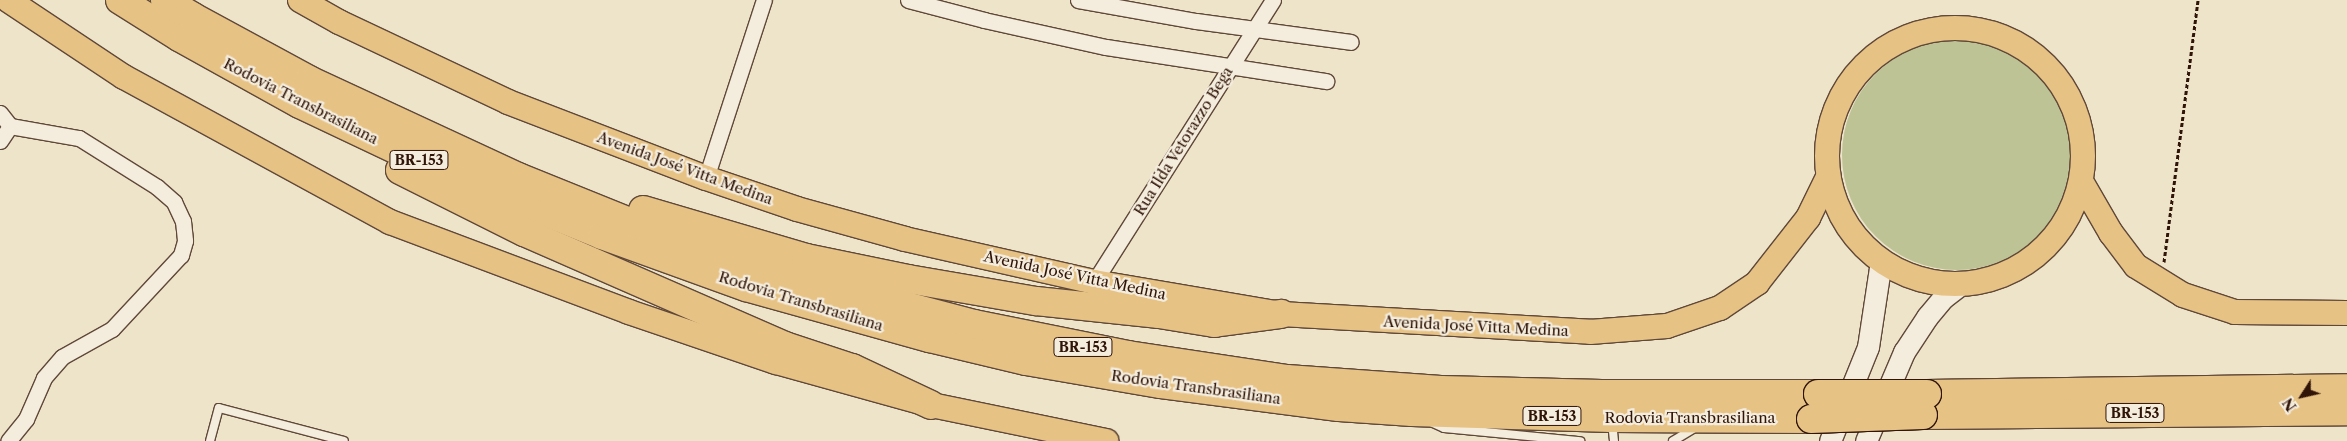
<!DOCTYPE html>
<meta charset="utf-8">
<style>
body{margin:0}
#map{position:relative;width:2347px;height:441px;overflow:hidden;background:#eee4ca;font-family:"Libre Caslon Text",serif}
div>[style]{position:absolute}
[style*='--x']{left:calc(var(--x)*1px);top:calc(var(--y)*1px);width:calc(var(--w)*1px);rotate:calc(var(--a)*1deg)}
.green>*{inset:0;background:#bdc394}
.round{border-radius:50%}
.path>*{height:3px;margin-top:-1.5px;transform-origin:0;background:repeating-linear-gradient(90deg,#301408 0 4px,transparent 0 6.5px)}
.roads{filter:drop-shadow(1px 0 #604838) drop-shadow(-1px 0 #604838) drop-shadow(0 1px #604838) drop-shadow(0 -1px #604838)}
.lane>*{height:8px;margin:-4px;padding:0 4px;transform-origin:4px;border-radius:4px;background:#f4eddd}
.street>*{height:15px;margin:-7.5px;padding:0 7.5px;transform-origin:7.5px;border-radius:7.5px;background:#f4eddd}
.secondary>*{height:21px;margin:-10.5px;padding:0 10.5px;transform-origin:10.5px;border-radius:10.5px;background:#f4eddd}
.primary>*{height:24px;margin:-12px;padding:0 12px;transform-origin:12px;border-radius:12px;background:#e7c285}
.primary>.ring{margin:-12px;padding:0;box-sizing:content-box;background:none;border:24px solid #e7c285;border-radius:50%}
.highway>*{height:28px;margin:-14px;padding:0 14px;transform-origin:14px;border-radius:14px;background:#e7c285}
.bridges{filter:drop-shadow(1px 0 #301408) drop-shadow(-1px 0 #301408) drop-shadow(0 1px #301408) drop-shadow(0 -1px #301408)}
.highway-bridge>*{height:28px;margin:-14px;padding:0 14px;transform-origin:14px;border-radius:14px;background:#e7c285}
span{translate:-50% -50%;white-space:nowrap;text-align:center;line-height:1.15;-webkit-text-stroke:4.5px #f4eddd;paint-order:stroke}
.shield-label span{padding:1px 4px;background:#f4eddd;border:1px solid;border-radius:4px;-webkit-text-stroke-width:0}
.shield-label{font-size:14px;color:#301408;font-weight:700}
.street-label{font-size:15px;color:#301408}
.north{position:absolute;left:2277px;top:371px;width:50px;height:50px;-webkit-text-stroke:4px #f4eddd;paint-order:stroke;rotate:235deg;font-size:14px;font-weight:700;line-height:20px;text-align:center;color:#301408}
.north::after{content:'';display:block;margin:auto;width:18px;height:22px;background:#301408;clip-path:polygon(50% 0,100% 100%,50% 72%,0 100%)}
</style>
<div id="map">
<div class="green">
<div class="round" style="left:1842px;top:40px;width:230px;height:230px"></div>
</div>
<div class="path">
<div style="--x:2164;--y:262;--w:264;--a:-82.6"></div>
</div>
<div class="roads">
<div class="lane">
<div style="--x:1431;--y:422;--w:14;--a:25"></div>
<div style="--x:1444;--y:428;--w:137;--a:5.5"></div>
<div style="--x:1612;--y:422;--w:19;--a:84"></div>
<div style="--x:210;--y:441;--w:34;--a:-75"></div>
<div style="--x:219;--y:408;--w:129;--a:14.8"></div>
<div style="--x:1673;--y:441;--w:26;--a:-31"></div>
</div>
<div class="street">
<div style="--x:908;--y:0;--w:79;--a:14.7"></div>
<div style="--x:984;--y:20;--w:125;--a:12.5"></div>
<div style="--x:1106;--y:47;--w:223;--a:8.8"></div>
<div style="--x:1078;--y:0;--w:120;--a:10.1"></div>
<div style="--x:1196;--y:21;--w:156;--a:7.7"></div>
<div style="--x:0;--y:113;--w:16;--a:52"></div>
<div style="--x:10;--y:126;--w:70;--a:9.9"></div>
<div style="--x:79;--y:138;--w:92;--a:32.1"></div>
<div style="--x:157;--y:187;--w:23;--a:41"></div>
<div style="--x:174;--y:202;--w:21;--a:65"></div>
<div style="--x:183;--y:221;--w:20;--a:84"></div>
<div style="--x:185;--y:241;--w:15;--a:106"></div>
<div style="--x:181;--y:255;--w:101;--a:133"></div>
<div style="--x:112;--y:329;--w:57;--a:150.8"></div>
<div style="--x:62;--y:357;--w:28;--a:131"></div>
<div style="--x:44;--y:378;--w:45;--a:113.7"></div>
<div style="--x:26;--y:419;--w:28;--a:129"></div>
<div style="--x:0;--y:141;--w:18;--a:-56"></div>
<div style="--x:706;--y:178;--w:187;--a:-72"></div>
<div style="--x:1094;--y:282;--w:334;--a:-57.6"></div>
</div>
<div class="secondary">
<div style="--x:1830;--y:441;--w:101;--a:-68"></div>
<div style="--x:1868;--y:347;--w:87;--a:-81.4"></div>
<div style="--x:1866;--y:441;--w:97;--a:-66.9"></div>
<div style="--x:1904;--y:352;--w:42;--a:-56.7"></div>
<div style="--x:1927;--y:317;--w:26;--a:-50"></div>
<div style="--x:1944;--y:297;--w:20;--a:-37"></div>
</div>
<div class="primary">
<div style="--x:8;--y:0;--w:139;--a:33.6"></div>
<div style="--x:124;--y:77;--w:303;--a:28.6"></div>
<div style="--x:390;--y:222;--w:255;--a:20.6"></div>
<div style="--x:629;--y:312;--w:155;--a:18.8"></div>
<div style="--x:776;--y:362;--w:161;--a:15.5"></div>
<div style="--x:931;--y:405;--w:179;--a:11.6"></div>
<div style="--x:300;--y:0;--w:45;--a:29.4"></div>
<div style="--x:339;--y:22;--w:187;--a:25.3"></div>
<div style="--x:508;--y:102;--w:212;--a:21"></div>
<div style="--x:706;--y:178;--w:96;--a:18.8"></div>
<div style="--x:797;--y:209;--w:112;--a:15.5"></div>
<div style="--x:905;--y:239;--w:194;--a:12.8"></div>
<div style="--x:1094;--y:282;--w:190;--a:9.7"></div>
<div style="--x:1281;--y:314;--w:310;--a:3.3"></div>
<div style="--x:1590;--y:332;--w:77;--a:-4.5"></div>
<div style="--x:1667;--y:326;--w:56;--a:-18.8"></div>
<div style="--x:1720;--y:308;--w:45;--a:-34"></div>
<div style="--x:1757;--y:283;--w:83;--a:-51.9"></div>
<div style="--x:1808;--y:218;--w:46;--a:-64"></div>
<div class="ring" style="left:1827px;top:28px;width:232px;height:232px"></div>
<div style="--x:2082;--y:183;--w:58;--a:59.9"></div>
<div style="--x:2111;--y:233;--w:41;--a:52.9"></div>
<div style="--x:2136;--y:266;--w:55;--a:31.7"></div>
<div style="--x:2183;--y:295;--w:55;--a:18.1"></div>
<div style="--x:2235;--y:312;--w:112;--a:0.5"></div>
</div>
<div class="highway">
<div style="--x:120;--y:0;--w:70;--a:32.1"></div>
<div style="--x:179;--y:37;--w:138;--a:29"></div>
<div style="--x:300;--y:104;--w:128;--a:25.4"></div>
<div style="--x:416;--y:159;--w:201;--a:22.2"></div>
<div style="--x:602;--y:235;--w:153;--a:19.9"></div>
<div style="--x:746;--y:287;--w:190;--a:15.6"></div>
<div style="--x:929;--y:338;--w:100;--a:13.3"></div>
<div style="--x:1026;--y:361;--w:137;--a:9.7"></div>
<div style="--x:1161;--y:384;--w:179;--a:7.4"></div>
<div style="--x:1339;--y:407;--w:73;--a:3.9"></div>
<div style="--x:1412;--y:412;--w:199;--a:1.7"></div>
<div style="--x:1611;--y:418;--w:200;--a:0.3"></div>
<div style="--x:165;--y:0;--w:33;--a:31"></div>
<div style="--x:193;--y:17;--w:132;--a:28.5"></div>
<div style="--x:309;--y:80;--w:230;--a:24.9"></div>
<div style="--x:518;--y:177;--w:131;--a:22"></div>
<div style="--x:639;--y:226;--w:145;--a:18.4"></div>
<div style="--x:777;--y:272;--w:204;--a:14.8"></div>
<div style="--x:974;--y:324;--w:157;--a:11.4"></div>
<div style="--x:1128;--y:355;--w:161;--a:8.6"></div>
<div style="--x:1287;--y:379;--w:154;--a:4.1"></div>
<div style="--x:1441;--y:390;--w:161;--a:1.4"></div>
<div style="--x:1602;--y:394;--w:216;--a:0"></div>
<div style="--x:400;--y:170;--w:139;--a:26.6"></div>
<div style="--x:524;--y:232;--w:285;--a:23.6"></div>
<div style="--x:785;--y:346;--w:71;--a:18.2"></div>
<div style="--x:852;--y:368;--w:87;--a:25.1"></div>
<div style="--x:643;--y:210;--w:170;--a:16.4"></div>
<div style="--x:806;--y:258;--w:104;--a:11.6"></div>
<div style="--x:908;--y:279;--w:130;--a:9.8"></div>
<div style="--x:1036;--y:301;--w:124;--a:6"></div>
<div style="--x:1159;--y:314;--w:56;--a:9.3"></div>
<div style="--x:1214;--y:323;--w:68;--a:-7.7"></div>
<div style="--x:1927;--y:394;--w:420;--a:-0.8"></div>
<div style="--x:1923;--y:415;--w:424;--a:-0.5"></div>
</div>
</div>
<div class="bridges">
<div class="highway-bridge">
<div style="--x:1818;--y:394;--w:109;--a:0"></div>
<div style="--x:1811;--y:419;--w:112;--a:-2"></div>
</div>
</div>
<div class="shield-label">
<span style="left:419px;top:160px">BR-153</span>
<span style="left:1083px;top:347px">BR-153</span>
<span style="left:2135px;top:413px">BR-153</span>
<span style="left:1552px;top:416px">BR-153</span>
</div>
<div class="street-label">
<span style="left:301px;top:101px;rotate:27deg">Rodovia Transbrasiliana</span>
<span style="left:1183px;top:141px;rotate:-58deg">Rua Ilda Vetorazzo Bega</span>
<span style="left:685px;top:168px;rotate:20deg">Avenida José Vitta Medina</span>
<span style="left:1075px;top:275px;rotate:12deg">Avenida José Vitta Medina</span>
<span style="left:801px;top:301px;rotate:17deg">Rodovia Transbrasiliana</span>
<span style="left:1476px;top:326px;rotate:3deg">Avenida José Vitta Medina</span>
<span style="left:1196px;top:387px;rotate:8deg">Rodovia Transbrasiliana</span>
<span style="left:1690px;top:418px">Rodovia Transbrasiliana</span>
</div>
<div class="north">N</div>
</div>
